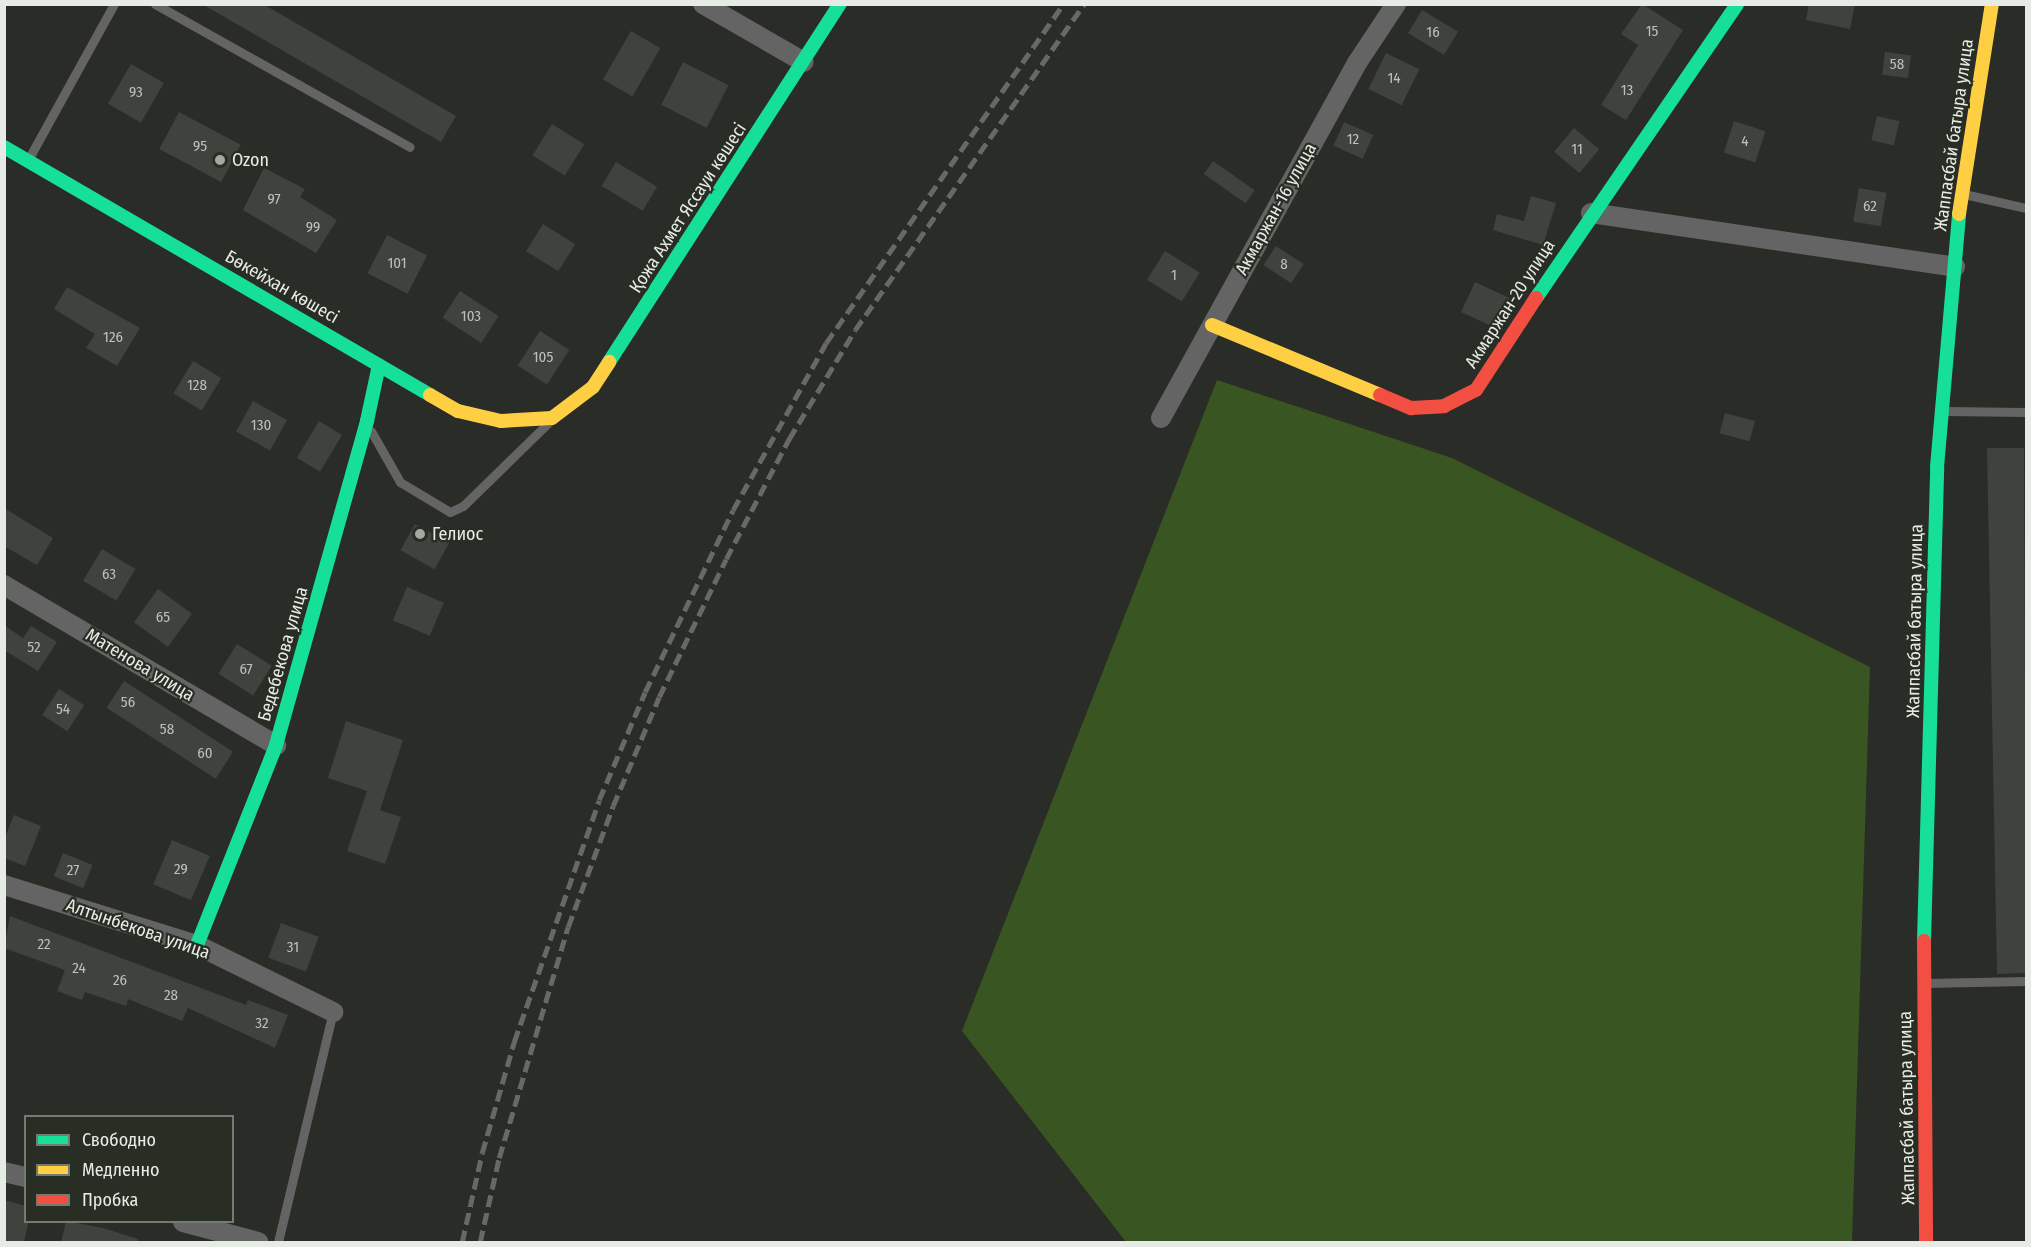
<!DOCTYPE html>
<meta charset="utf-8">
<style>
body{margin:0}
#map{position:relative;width:2031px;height:1247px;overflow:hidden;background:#292c27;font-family:"Fira Sans Condensed",sans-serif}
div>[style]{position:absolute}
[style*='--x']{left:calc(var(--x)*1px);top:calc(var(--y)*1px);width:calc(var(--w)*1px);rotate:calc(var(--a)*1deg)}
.green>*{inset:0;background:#395521}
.building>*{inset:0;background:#40423e;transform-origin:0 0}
.lane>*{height:9px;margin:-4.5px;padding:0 4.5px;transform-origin:4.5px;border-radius:4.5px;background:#646464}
.street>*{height:20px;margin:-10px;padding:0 10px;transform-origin:10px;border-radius:10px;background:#646464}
.fast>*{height:14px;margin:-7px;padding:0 7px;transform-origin:7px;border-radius:7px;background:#16e098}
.slow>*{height:14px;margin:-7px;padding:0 7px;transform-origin:7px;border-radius:7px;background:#ffcf43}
.jam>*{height:14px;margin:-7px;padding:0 7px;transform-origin:7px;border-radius:7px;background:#f24e42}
.rail>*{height:4.5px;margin-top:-2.25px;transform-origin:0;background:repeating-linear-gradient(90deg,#676867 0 12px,transparent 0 18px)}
.dots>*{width:16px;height:16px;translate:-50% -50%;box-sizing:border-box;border:3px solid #292e25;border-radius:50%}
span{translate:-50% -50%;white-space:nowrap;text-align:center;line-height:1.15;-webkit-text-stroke:4.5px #292e25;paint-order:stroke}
.number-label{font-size:15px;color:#bdc1bb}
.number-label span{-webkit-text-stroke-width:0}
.street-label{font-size:18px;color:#e7ebe5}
.poi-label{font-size:18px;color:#e7ebe5}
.left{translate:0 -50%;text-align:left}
.frame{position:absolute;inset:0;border:6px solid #e7ebe5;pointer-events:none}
.legend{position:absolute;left:24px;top:1115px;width:210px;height:108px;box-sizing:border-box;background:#292e25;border:2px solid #757a72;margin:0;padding:8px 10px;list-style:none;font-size:18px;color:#e7ebe5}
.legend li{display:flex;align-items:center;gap:12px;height:30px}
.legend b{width:30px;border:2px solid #757a72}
</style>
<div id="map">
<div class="green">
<div style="clip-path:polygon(1217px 380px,1452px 458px,1870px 667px,1852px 1242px,1126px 1242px,962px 1031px)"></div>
</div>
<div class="building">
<div style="clip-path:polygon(202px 4px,263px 4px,456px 116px,441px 142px)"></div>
<div style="clip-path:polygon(1642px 4px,1683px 30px,1626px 120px,1601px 105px,1638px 45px,1621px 34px)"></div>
<div style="clip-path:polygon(1809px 4px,1855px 4px,1850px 29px,1806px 20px)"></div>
<div style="left:1422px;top:10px;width:42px;height:27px;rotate:31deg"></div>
<div style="left:631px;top:31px;width:34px;height:56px;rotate:30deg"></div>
<div style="left:1885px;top:52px;width:26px;height:23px;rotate:7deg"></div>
<div style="left:1386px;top:53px;width:37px;height:40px;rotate:26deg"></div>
<div style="left:683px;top:62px;width:51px;height:48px;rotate:27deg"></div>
<div style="left:131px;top:64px;width:38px;height:46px;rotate:30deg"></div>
<div style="left:179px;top:112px;width:70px;height:42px;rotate:28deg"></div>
<div style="left:1877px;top:116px;width:23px;height:25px;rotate:13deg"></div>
<div style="left:1734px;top:121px;width:33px;height:33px;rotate:18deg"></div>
<div style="left:1344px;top:122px;width:32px;height:26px;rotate:24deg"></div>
<div style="left:552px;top:124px;width:38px;height:37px;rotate:32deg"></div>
<div style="left:1574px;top:128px;width:33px;height:31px;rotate:40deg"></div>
<div style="left:1213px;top:161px;width:51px;height:16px;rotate:35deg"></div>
<div style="left:616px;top:162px;width:48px;height:28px;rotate:31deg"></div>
<div style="clip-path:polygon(264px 168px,305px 189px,300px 197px,337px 220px,316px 253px,243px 210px)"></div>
<div style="left:1859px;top:188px;width:28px;height:34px;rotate:10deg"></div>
<div style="clip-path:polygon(1531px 196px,1556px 203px,1543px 245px,1493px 230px,1497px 214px,1524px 221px)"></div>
<div style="left:543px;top:224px;width:38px;height:32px;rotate:32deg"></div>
<div style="left:387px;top:235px;width:45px;height:43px;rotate:27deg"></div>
<div style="left:1276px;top:246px;width:33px;height:23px;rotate:33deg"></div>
<div style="left:1165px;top:251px;width:41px;height:34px;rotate:32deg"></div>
<div style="left:1475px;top:282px;width:38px;height:33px;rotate:25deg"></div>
<div style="clip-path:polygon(67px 287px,140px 328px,117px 366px,86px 348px,95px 334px,54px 309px)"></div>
<div style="left:460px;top:291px;width:46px;height:32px;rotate:33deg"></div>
<div style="left:540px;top:331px;width:35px;height:41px;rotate:33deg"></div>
<div style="left:193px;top:361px;width:33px;height:38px;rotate:31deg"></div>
<div style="left:253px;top:401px;width:39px;height:35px;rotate:29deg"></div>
<div style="left:1725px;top:413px;width:31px;height:21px;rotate:15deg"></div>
<div style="left:319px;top:421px;width:27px;height:43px;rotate:31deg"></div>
<div style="clip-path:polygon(1987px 448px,2024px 448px,2026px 973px,1997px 974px)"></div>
<div style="clip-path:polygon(4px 508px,53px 538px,37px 565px,4px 546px)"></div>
<div style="left:415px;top:524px;width:39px;height:30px;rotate:29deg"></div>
<div style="left:102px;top:549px;width:39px;height:37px;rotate:31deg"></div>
<div style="left:407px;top:587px;width:40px;height:36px;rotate:23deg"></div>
<div style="left:158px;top:589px;width:42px;height:41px;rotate:36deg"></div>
<div style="clip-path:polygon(4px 625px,23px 638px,31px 626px,57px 642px,38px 671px,4px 650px)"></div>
<div style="left:237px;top:644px;width:41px;height:35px;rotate:32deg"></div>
<div style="left:124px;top:681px;width:130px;height:32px;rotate:33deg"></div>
<div style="left:59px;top:689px;width:30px;height:31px;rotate:33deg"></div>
<div style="clip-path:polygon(346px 721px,403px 740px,380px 810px,401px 817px,385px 864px,347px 851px,367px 791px,328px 778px)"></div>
<div style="clip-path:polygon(14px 815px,41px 826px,25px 866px,4px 858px,4px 840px)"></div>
<div style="left:172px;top:840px;width:41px;height:48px;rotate:23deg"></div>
<div style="left:63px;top:853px;width:32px;height:25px;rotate:22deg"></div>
<div style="clip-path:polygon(10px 916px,246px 1005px,248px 1000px,288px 1015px,275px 1048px,188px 1008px,182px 1021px,128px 999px,126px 1006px,85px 992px,82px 1000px,57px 991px,65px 970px,4px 948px)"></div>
<div style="left:281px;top:923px;width:40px;height:37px;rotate:20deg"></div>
<div style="clip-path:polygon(4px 1200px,26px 1206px,26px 1221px,29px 1221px,24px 1242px,4px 1242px)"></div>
<div style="clip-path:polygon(66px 1221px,103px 1228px,138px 1239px,137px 1242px,61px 1242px)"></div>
</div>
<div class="lane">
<div style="--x:155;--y:4;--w:292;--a:29.3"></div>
<div style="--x:29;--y:158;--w:176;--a:-61.1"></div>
<div style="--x:1964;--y:194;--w:64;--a:12.7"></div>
<div style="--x:1945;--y:411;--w:81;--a:0.7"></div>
<div style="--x:371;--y:431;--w:59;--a:60.4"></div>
<div style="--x:400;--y:482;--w:58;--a:31"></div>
<div style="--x:450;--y:512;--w:14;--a:-25"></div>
<div style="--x:463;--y:506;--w:119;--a:-44.3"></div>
<div style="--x:1925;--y:983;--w:101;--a:-1.1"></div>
<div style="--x:278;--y:1242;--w:236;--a:-76.6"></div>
</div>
<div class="street">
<div style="--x:703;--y:4;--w:116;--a:29.9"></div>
<div style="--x:1591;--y:213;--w:368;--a:8.4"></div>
<div style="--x:1161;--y:418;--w:406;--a:-61.1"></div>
<div style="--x:1357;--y:63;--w:71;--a:-56.5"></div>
<div style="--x:4;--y:585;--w:316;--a:30.5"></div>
<div style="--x:4;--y:885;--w:202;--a:17.3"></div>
<div style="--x:197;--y:945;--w:152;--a:26.2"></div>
<div style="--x:4;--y:1172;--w:23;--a:13"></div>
<div style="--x:183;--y:1222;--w:78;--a:14.9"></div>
</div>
<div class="fast">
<div style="--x:4;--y:147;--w:493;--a:30.2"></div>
<div style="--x:1536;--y:298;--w:356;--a:-55.6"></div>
<div style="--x:609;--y:362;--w:426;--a:-57.2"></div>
<div style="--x:1924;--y:941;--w:474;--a:-88.4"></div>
<div style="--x:1937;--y:467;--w:254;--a:-85"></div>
<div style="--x:197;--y:945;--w:215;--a:-68.4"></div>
<div style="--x:276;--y:745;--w:337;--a:-74.3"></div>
<div style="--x:367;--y:421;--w:57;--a:-77.9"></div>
</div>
<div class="slow">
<div style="--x:1959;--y:214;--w:213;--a:-81.1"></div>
<div style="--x:1212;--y:325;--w:182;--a:22.6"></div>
<div style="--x:430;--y:395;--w:32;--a:30"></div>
<div style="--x:458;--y:411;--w:44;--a:13.1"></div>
<div style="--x:501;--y:421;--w:51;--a:-3.4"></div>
<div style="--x:552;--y:418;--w:51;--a:-37.1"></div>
<div style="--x:593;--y:387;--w:30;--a:-57"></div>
</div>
<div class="jam">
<div style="--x:1380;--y:395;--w:34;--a:23"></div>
<div style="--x:1411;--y:408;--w:33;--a:-3"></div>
<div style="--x:1444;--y:406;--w:36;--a:-27"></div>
<div style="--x:1476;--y:390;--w:110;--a:-56.9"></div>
<div style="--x:1924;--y:941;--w:301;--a:89.6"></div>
</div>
<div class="rail">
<div style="--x:462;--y:1242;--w:91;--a:-77.3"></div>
<div style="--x:482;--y:1153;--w:116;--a:-73.9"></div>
<div style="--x:514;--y:1042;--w:256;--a:-70.6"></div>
<div style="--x:599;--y:800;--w:117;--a:-66.9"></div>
<div style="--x:645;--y:692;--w:202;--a:-64.2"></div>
<div style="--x:733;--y:510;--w:191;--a:-60.9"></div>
<div style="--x:826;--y:343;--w:414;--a:-55"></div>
<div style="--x:480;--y:1242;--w:86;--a:-77.3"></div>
<div style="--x:499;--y:1158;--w:241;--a:-73.4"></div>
<div style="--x:568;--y:927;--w:129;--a:-69.6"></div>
<div style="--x:613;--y:806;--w:118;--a:-67.1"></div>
<div style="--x:659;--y:697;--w:153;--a:-64.1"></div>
<div style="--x:726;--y:559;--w:136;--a:-62.3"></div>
<div style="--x:789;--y:439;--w:127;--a:-58.8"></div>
<div style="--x:855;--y:330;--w:398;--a:-54.9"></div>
</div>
<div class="dots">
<div style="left:220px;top:160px;background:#a4a8a2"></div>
<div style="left:420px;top:534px;background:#a4a8a2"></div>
</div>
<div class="number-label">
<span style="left:1652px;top:32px">15</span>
<span style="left:1433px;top:33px">16</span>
<span style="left:1897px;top:65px">58</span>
<span style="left:1394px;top:79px">14</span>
<span style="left:1627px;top:91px">13</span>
<span style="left:136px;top:93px">93</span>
<span style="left:1353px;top:140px">12</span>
<span style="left:1745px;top:142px">4</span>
<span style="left:200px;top:147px">95</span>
<span style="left:1577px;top:150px">11</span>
<span style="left:274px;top:200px">97</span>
<span style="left:1870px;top:207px">62</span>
<span style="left:313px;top:228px">99</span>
<span style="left:397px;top:264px">101</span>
<span style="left:1284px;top:265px">8</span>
<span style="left:1174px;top:276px">1</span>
<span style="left:471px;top:317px">103</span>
<span style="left:113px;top:338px">126</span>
<span style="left:543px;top:358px">105</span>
<span style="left:197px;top:386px">128</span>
<span style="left:261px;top:426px">130</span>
<span style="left:109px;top:575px">63</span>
<span style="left:163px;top:618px">65</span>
<span style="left:34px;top:648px">52</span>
<span style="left:246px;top:670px">67</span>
<span style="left:128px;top:703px">56</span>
<span style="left:63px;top:710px">54</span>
<span style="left:167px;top:730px">58</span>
<span style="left:205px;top:754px">60</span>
<span style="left:181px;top:870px">29</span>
<span style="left:73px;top:871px">27</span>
<span style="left:44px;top:945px">22</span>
<span style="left:293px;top:948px">31</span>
<span style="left:79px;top:969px">24</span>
<span style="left:120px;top:981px">26</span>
<span style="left:171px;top:996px">28</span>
<span style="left:262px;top:1024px">32</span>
</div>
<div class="street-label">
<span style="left:1954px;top:135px;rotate:-82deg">Жаппасбай батыра улица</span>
<span style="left:688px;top:208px;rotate:-57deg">Қожа Ахмет Яссауи көшесі</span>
<span style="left:1276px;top:209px;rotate:-61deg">Акмаржан-16 улица</span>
<span style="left:282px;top:287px;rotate:30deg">Бөкейхан көшесі</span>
<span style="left:1510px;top:304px;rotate:-57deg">Акмаржан-20 улица</span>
<span style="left:1915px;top:621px;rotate:-89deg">Жаппасбай батыра улица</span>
<span style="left:283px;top:654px;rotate:-74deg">Бедебекова улица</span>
<span style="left:140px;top:665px;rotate:31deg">Матенова улица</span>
<span style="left:138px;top:929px;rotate:19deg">Алтынбекова улица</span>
<span style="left:1907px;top:1108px;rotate:-91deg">Жаппасбай батыра улица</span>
</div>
<div class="poi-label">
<span class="left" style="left:232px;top:160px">Ozon</span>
<span class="left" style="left:432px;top:534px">Гелиос</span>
</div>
<div class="frame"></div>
<ul class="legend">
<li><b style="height:8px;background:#16e098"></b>Свободно</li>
<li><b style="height:8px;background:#ffcf43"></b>Медленно</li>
<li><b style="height:8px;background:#f24e42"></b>Пробка</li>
</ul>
</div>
